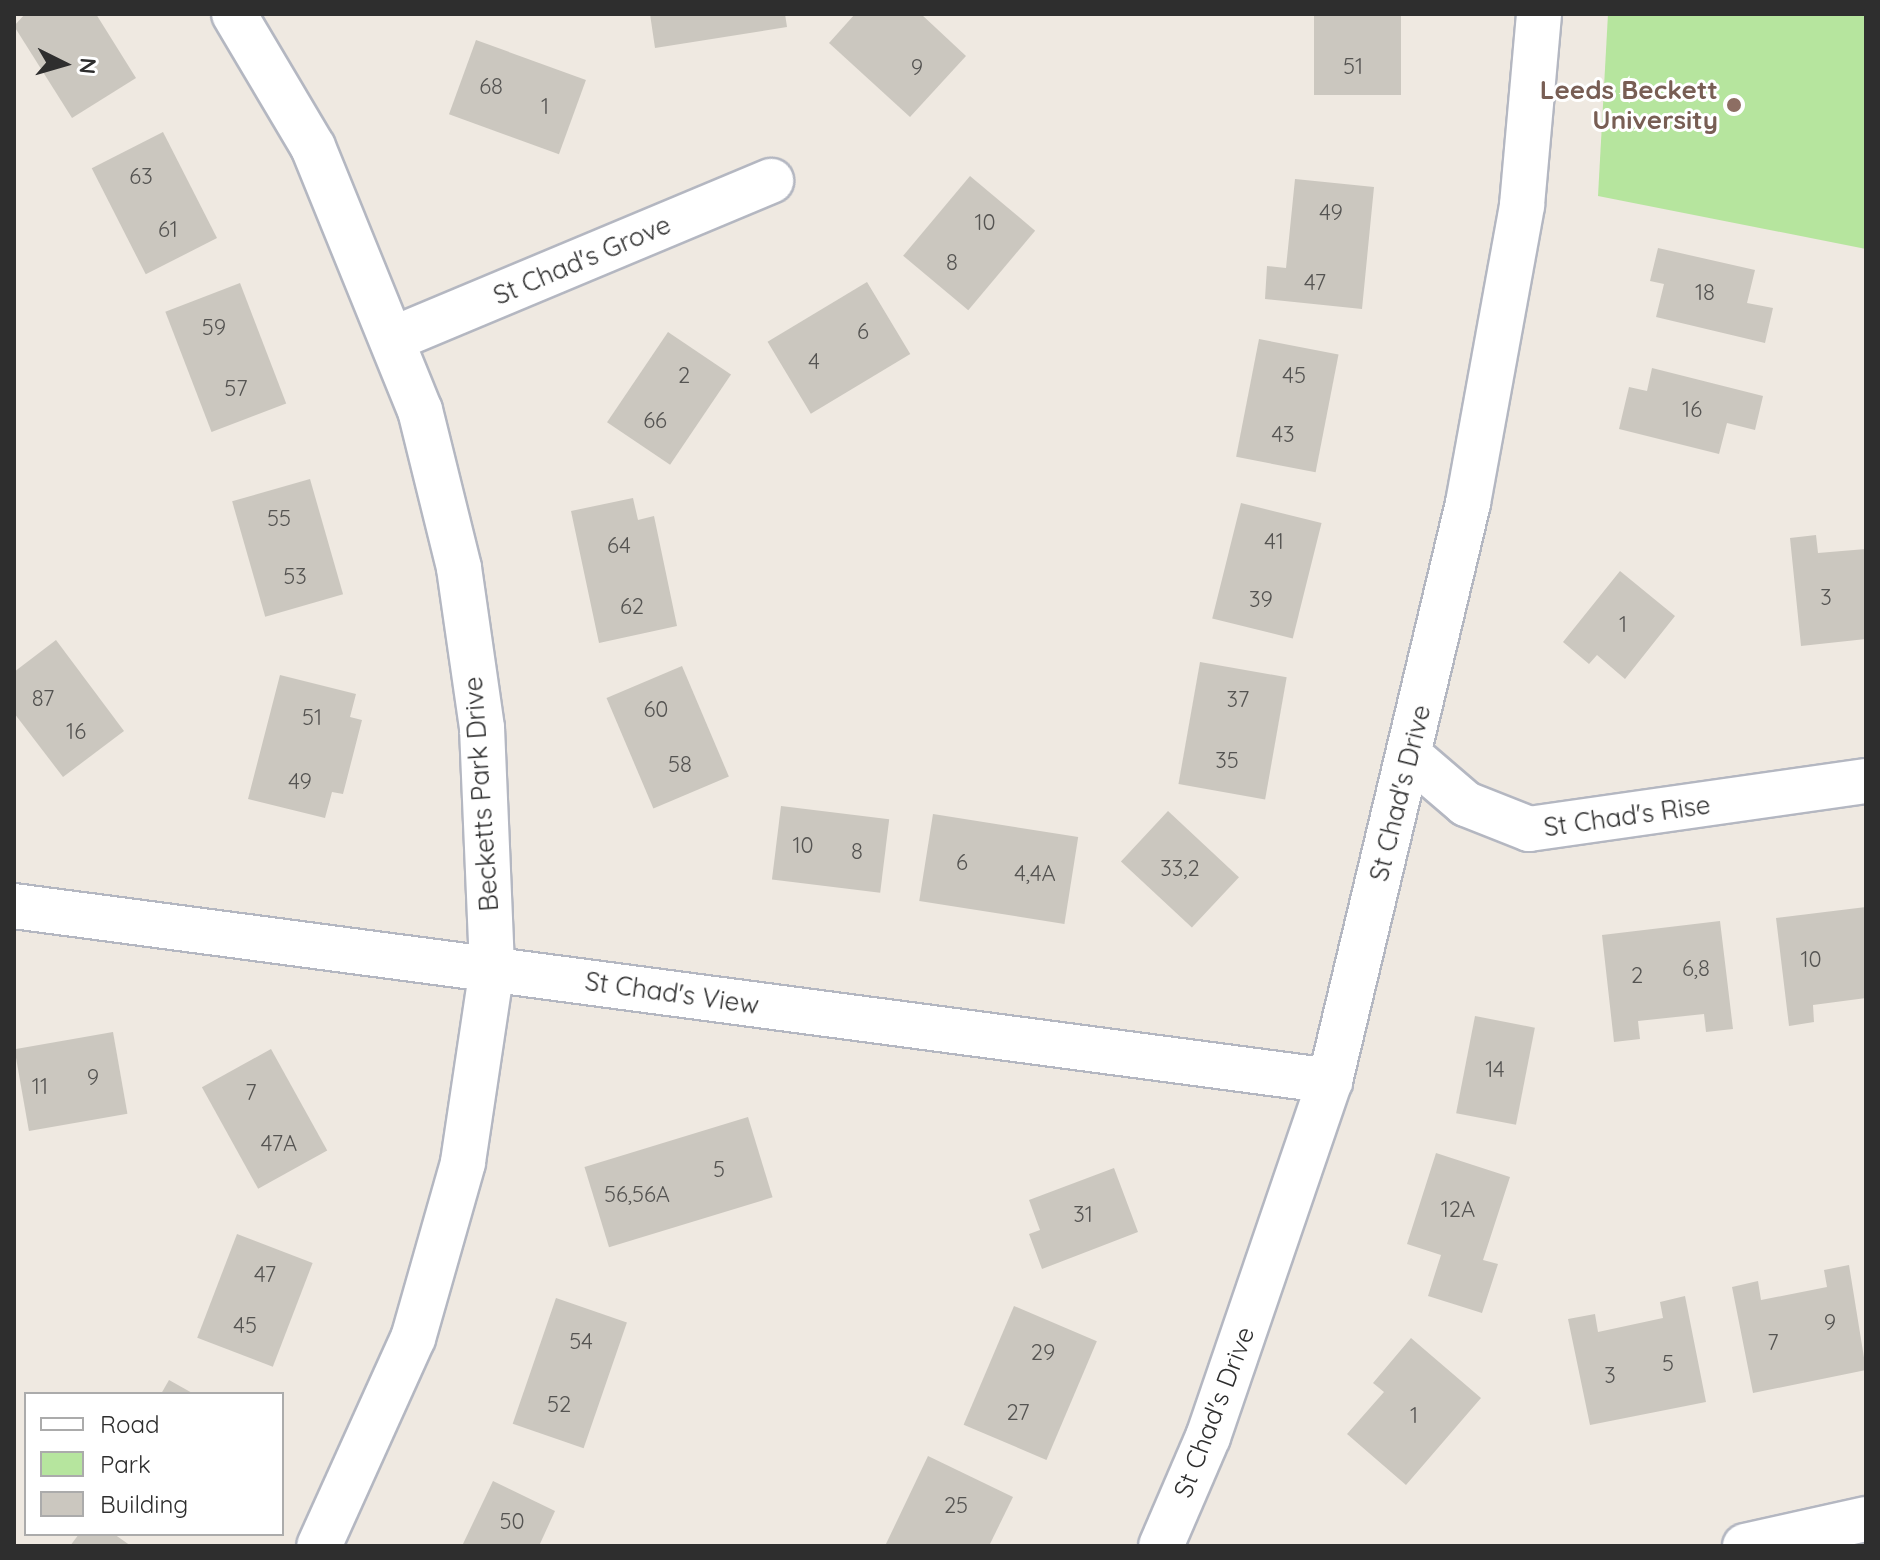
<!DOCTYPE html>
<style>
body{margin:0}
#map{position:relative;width:1880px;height:1560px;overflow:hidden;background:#efe9e1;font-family:Quicksand,sans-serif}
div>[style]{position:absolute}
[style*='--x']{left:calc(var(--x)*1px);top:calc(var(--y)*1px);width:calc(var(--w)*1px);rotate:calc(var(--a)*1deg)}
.green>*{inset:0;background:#b6e59e}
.building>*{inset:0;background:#cbc7bf;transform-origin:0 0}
.roads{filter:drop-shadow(2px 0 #b4b7c1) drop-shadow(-2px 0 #b4b7c1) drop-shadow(0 2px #b4b7c1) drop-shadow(0 -2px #b4b7c1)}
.minor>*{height:44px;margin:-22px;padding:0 22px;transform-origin:22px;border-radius:22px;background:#fff}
.dots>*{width:22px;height:22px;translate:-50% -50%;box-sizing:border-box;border:4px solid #fff;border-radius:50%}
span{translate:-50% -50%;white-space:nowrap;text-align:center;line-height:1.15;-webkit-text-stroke:6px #fff;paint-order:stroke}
.number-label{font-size:22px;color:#555452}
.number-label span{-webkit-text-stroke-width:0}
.education-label{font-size:26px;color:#785e54;font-weight:700}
.right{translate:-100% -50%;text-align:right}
.street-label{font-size:26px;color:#2e2e2e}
.frame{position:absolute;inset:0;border:16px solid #2e2e2e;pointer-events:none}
.legend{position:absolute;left:24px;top:1392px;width:260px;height:144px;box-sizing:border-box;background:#fff;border:2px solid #ababab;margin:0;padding:10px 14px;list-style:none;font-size:24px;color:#2e2e2e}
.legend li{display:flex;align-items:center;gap:16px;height:40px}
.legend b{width:40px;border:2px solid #ababab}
.north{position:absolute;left:24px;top:24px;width:80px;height:80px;-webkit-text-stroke:6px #fff;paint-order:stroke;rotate:95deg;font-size:22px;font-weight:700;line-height:32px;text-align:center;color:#2e2e2e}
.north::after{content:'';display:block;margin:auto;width:28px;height:36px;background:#2e2e2e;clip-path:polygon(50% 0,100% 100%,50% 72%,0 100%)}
</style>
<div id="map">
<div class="green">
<div style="clip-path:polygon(1608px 14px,1866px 14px,1866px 249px,1598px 196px)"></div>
</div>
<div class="building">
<div style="clip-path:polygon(25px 14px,96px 14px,136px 78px,72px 118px,14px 26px)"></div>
<div style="clip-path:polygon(650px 14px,785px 14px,787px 27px,655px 48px)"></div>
<div style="clip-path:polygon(855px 14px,921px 14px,966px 56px,910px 117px,829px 43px)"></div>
<div style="left:1314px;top:14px;width:87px;height:81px"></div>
<div style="left:476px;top:40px;width:117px;height:79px;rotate:20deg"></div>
<div style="left:163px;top:132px;width:119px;height:80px;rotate:63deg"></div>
<div style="left:970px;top:176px;width:85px;height:104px;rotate:40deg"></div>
<div style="clip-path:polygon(1295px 179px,1374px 187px,1362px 309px,1265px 299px,1267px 266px,1286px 268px)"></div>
<div style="clip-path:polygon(1658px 248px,1755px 270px,1747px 303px,1773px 308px,1765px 343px,1656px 317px,1664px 284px,1650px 281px)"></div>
<div style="left:867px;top:282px;width:84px;height:116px;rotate:59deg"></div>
<div style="left:240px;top:283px;width:129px;height:80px;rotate:69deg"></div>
<div style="left:668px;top:332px;width:76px;height:109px;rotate:34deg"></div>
<div style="left:1259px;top:339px;width:81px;height:120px;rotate:11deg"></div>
<div style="clip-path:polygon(1652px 368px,1763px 396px,1755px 430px,1727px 423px,1719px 454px,1619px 429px,1629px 387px,1647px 391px)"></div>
<div style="left:310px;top:479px;width:120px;height:81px;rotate:74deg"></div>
<div style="clip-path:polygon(633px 498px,638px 520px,654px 516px,677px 626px,599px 643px,571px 511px)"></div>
<div style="left:1241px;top:503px;width:83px;height:119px;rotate:14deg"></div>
<div style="clip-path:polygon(1816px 535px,1818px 553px,1866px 549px,1866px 639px,1801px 646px,1790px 538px)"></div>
<div style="clip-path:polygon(1620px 571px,1675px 616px,1625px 679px,1597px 655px,1589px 664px,1563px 642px)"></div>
<div style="clip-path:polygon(56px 640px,124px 731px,63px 777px,14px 713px,14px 672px)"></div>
<div style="left:1200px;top:662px;width:88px;height:124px;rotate:10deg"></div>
<div style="left:682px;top:666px;width:120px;height:82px;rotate:67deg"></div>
<div style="clip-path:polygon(280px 675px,356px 694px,350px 717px,362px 720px,352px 759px,343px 794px,332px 792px,325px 818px,248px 799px)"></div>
<div style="left:781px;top:806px;width:109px;height:74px;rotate:7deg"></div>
<div style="left:1168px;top:811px;width:97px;height:69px;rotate:43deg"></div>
<div style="left:933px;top:814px;width:147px;height:88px;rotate:9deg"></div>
<div style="clip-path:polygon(1866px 907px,1866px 998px,1813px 1005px,1814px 1022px,1789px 1026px,1776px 918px)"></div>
<div style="clip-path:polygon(1720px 921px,1733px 1029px,1706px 1032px,1704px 1014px,1638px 1021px,1640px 1039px,1614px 1042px,1602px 935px)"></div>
<div style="left:1475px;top:1016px;width:61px;height:99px;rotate:11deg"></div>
<div style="left:113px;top:1032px;width:83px;height:100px;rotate:80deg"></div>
<div style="left:271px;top:1049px;width:116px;height:79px;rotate:61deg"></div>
<div style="left:748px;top:1117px;width:84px;height:171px;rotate:73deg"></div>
<div style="clip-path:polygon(1436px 1153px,1510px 1177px,1483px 1260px,1498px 1264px,1482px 1313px,1428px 1296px,1441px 1255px,1407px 1244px)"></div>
<div style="clip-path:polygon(1114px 1168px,1138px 1232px,1042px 1269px,1029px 1234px,1040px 1230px,1029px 1200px)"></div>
<div style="left:237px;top:1234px;width:81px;height:111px;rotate:21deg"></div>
<div style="clip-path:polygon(1849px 1265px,1866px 1370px,1753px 1393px,1732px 1287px,1758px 1281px,1761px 1300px,1827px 1287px,1824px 1270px)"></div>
<div style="clip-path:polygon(1685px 1296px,1706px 1402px,1590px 1425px,1568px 1319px,1595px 1314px,1598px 1332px,1663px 1318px,1660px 1302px)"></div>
<div style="left:556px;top:1298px;width:75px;height:133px;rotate:19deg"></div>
<div style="left:1014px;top:1306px;width:90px;height:129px;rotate:23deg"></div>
<div style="clip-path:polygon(1411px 1338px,1481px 1398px,1406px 1485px,1347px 1434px,1384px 1392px,1373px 1383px)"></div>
<div style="clip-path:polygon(169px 1380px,194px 1394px,161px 1394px)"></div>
<div style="clip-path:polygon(928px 1456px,1013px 1497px,989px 1546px,885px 1546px)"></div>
<div style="clip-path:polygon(493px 1481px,555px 1511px,539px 1546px,462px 1546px)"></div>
<div style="clip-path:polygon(79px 1534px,114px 1534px,131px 1546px,70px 1546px)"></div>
</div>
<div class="roads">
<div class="minor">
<div style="--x:234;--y:14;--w:155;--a:59.3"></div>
<div style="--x:313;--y:147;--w:284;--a:67.9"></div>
<div style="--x:420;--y:410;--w:163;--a:76.1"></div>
<div style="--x:459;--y:568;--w:162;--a:81.8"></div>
<div style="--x:482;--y:728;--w:240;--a:87.6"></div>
<div style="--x:492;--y:968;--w:197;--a:98.5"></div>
<div style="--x:463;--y:1163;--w:182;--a:105.9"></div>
<div style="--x:413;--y:1338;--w:228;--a:114.3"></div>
<div style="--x:393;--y:339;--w:410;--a:-22.7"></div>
<div style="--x:1410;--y:756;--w:74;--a:40.6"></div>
<div style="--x:1466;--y:804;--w:68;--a:21.6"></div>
<div style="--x:1529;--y:829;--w:340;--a:-8.1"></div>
<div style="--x:14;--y:906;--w:1328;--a:7.57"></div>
<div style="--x:1161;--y:1546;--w:119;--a:-66.7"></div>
<div style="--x:1208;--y:1437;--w:376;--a:-71.1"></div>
<div style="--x:1330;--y:1081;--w:594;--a:-76.57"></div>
<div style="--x:1468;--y:503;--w:303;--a:-79.7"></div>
<div style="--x:1522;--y:205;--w:192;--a:-84.9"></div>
<div style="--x:1745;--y:1546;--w:124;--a:-12.6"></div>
</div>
</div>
<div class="dots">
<div style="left:1734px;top:105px;background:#8d6e63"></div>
</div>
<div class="number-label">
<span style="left:1353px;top:67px">51</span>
<span style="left:917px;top:68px">9</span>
<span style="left:491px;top:87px">68</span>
<span style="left:545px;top:107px">1</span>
<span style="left:141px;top:177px">63</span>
<span style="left:1331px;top:213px">49</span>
<span style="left:985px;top:223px">10</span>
<span style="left:168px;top:230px">61</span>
<span style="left:952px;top:263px">8</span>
<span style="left:1315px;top:283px">47</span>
<span style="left:1705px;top:293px">18</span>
<span style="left:214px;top:328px">59</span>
<span style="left:863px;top:332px">6</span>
<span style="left:814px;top:362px">4</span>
<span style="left:684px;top:376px">2</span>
<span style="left:1294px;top:376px">45</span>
<span style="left:236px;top:389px">57</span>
<span style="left:1692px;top:410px">16</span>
<span style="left:655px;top:421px">66</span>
<span style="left:1283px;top:435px">43</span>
<span style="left:279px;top:519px">55</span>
<span style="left:1274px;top:542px">41</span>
<span style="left:619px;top:546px">64</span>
<span style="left:295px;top:577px">53</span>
<span style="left:1826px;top:598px">3</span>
<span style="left:1261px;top:600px">39</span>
<span style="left:632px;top:607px">62</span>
<span style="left:1623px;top:625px">1</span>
<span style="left:43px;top:699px">87</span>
<span style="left:1238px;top:700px">37</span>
<span style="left:656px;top:710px">60</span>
<span style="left:312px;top:718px">51</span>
<span style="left:76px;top:732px">16</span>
<span style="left:1227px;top:761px">35</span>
<span style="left:680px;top:765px">58</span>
<span style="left:300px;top:782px">49</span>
<span style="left:803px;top:846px">10</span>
<span style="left:857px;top:852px">8</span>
<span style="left:962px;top:863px">6</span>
<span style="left:1180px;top:869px">33,2</span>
<span style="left:1035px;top:874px">4,4A</span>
<span style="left:1811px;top:960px">10</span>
<span style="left:1696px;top:969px">6,8</span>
<span style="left:1637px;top:976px">2</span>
<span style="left:1495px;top:1070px">14</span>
<span style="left:93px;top:1078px">9</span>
<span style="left:40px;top:1087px">11</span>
<span style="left:251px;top:1093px">7</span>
<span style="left:279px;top:1144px">47A</span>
<span style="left:719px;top:1170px">5</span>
<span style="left:637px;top:1195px">56,56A</span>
<span style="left:1458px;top:1210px">12A</span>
<span style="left:1083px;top:1215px">31</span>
<span style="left:265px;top:1275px">47</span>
<span style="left:1830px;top:1323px">9</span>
<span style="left:245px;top:1326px">45</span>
<span style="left:581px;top:1342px">54</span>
<span style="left:1773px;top:1343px">7</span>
<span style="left:1043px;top:1353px">29</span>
<span style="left:1668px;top:1364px">5</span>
<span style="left:1610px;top:1376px">3</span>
<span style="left:559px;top:1405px">52</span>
<span style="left:1018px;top:1413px">27</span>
<span style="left:1414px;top:1416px">1</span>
<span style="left:956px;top:1506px">25</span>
<span style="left:512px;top:1522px">50</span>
</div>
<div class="education-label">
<span class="right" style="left:1718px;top:105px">Leeds Beckett<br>University</span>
</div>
<div class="street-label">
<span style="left:582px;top:260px;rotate:-23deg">St Chad's Grove</span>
<span style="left:1400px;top:793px;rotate:-76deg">St Chad's Drive</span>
<span style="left:481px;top:794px;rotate:-94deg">Becketts Park Drive</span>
<span style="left:1627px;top:816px;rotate:-8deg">St Chad's Rise</span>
<span style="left:672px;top:993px;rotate:8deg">St Chad's View</span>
<span style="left:1214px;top:1412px;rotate:-69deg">St Chad's Drive</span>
</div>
<div class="frame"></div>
<ul class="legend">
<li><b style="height:10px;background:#fff"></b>Road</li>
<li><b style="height:22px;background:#b6e59e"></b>Park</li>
<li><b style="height:22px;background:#cbc7bf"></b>Building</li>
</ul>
<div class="north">N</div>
</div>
